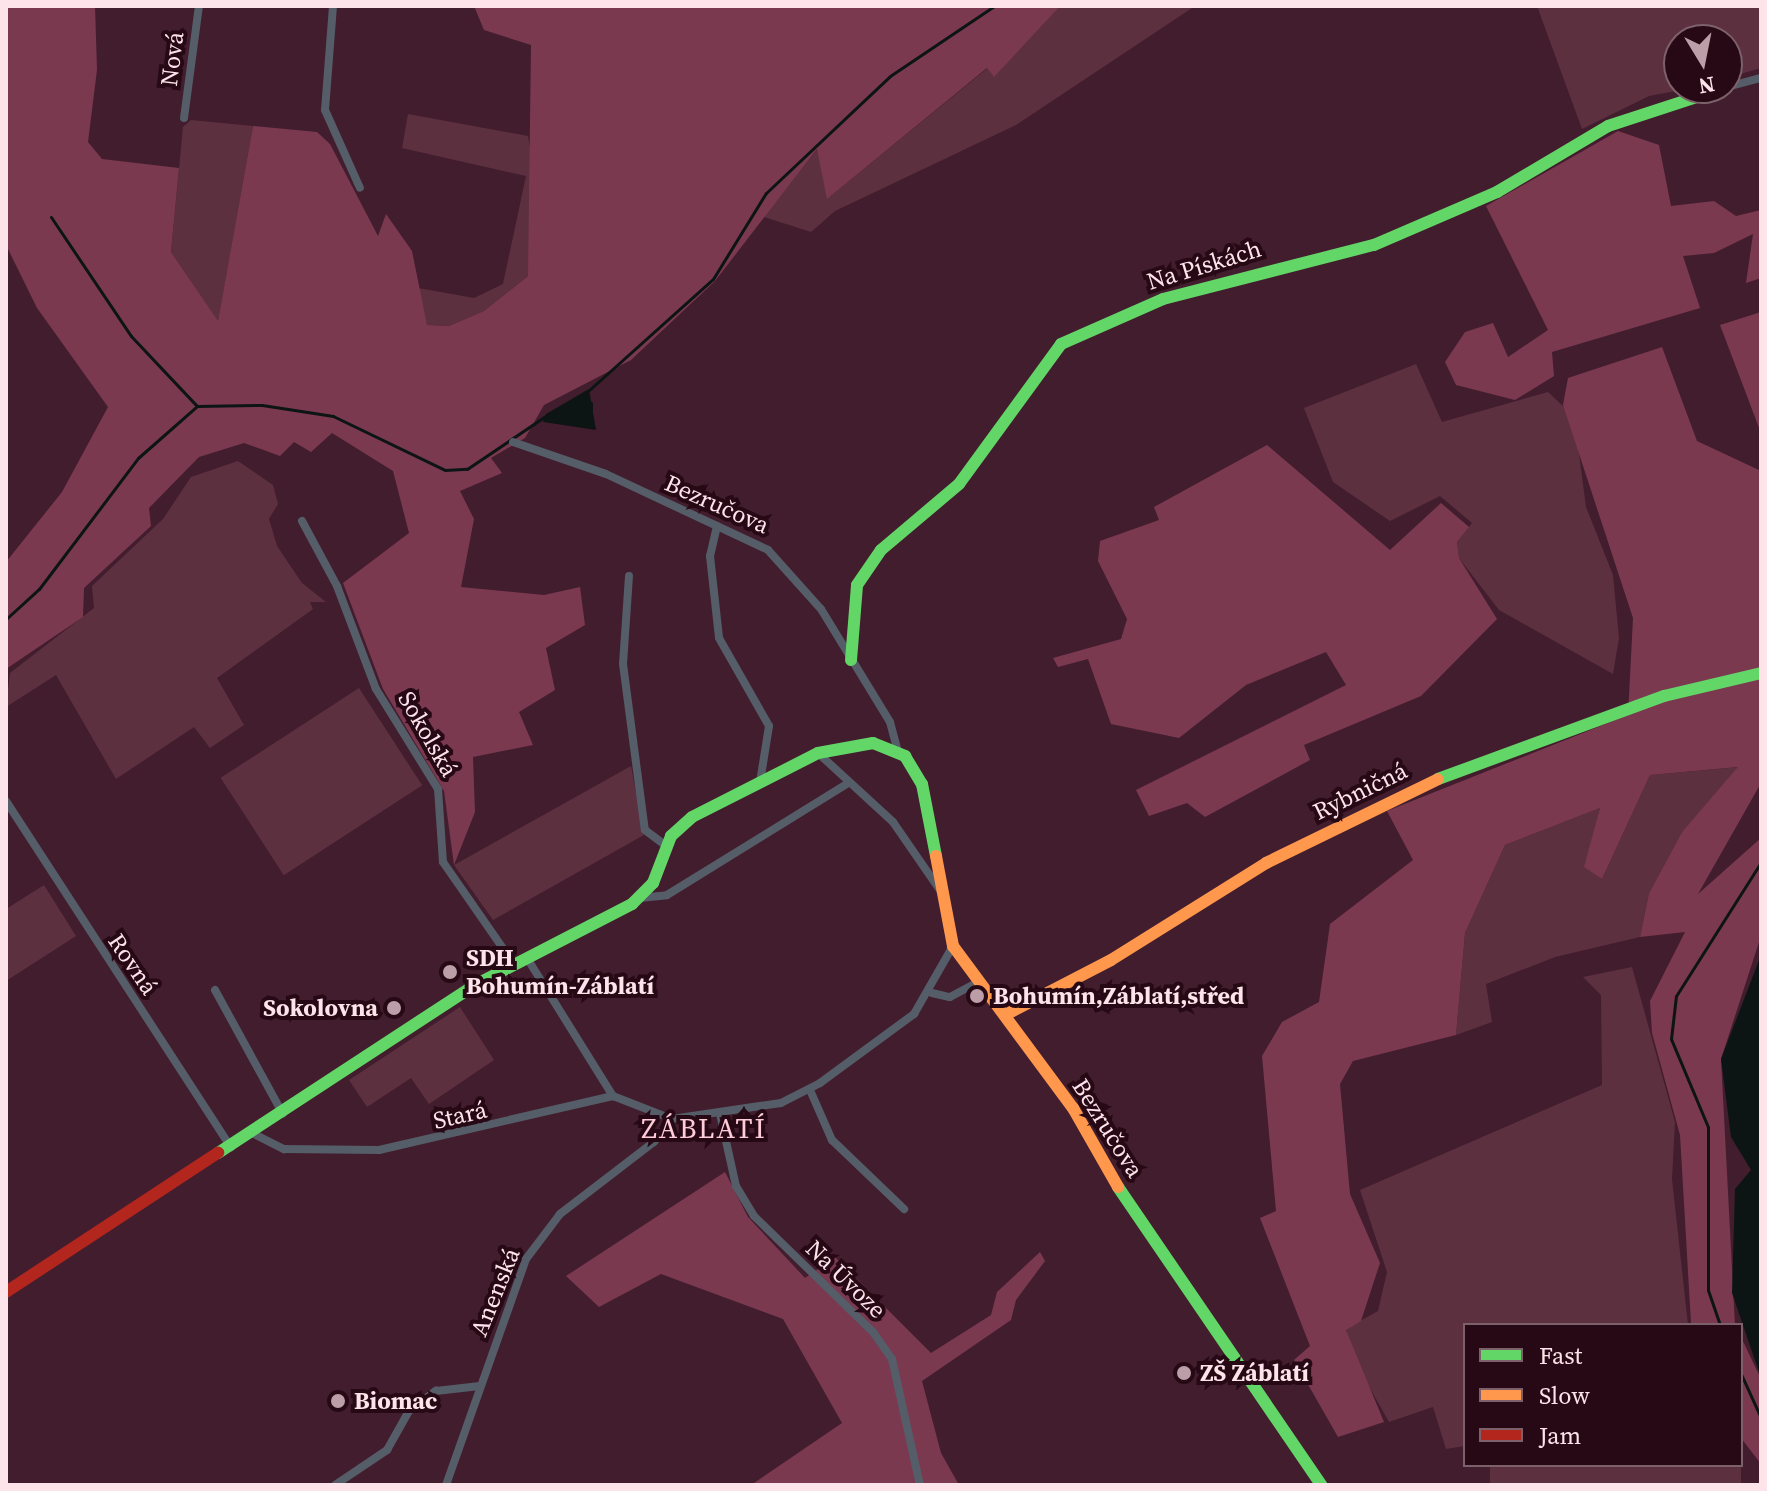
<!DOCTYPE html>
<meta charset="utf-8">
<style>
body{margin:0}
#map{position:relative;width:1767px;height:1491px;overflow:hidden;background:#421d2d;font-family:"Source Serif 4",serif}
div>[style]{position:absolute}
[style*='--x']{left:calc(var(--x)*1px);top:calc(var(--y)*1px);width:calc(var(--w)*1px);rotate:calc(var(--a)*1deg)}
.green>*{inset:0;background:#5d303f;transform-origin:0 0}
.forest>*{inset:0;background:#7b3950}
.water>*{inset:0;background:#0c1514}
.stream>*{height:3px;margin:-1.5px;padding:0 1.5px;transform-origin:1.5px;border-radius:1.5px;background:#0c1514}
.street>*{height:8px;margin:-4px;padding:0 4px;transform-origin:4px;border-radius:4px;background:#545d68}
.fast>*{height:12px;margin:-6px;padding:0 6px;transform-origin:6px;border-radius:6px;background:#63d668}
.slow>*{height:12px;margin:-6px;padding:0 6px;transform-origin:6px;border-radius:6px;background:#ff974d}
.jam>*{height:12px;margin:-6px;padding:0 6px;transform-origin:6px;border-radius:6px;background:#b3261e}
.dots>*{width:22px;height:22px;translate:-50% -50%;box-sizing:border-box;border:4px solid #260914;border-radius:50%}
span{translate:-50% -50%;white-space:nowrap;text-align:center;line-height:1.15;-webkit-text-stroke:8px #260914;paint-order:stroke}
.street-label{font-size:24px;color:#fde3ea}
.poi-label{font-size:24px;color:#fde3ea;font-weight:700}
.left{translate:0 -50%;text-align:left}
.right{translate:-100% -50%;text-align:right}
.quarter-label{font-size:28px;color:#ffccda;letter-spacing:2px}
.frame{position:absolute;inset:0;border:8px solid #fde3ea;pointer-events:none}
.legend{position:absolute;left:1463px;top:1323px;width:280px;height:144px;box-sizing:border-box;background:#260914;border:2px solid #7c606a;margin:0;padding:10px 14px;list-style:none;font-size:24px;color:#fde3ea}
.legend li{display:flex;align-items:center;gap:16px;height:40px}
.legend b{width:40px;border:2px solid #7c606a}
.north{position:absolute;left:1663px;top:24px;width:80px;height:80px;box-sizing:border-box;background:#260914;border:2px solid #7c606a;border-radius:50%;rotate:170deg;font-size:22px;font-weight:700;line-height:32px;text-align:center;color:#fde3ea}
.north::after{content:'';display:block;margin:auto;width:28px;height:36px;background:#bc9ea8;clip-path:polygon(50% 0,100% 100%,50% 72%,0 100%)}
</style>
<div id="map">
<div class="green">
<div style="clip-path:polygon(1056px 6px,1195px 6px,1016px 125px,835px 211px,811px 232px,764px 217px,818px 148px,828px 198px,988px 68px,993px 76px)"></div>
<div style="clip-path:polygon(1537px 6px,1761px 6px,1761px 68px,1727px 78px,1727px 40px,1679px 40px,1679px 88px,1692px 88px,1649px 96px,1582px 129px)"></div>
<div style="clip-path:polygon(408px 114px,528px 136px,535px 177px,528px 276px,484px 311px,449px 326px,427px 325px,418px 288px,474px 298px,503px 284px,526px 176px,402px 148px)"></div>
<div style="clip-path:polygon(191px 120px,253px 126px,218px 322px,171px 252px,183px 127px)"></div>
<div style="clip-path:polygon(1416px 364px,1442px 422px,1548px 392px,1564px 407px,1576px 431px,1586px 507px,1613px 575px,1619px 638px,1613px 674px,1499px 610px,1459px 558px,1457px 542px,1472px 523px,1440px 496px,1390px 521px,1333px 482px,1304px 408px)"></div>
<div style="clip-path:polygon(238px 461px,273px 485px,278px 504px,269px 519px,277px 546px,302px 583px,326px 602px,310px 602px,313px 609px,217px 678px,244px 725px,210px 748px,194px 727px,116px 779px,56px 675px,6px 707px,10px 673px,94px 608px,92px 586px,163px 519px,191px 477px)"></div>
<div style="left:359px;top:688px;width:116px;height:165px;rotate:57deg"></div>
<div style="clip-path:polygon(631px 766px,644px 835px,493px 920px,454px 865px)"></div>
<div style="clip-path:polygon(1740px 767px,1682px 832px,1649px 893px,1640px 937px,1555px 957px,1486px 984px,1492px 1022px,1456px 1035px,1465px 933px,1505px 845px,1600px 808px,1585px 867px,1602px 879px,1650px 775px)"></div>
<div style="clip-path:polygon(44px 885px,76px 936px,6px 981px,6px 909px)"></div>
<div style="clip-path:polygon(1632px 967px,1675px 1122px,1672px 1179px,1688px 1325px,1465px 1325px,1465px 1446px,1446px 1449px,1433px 1407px,1389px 1422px,1357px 1365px,1346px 1329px,1378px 1311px,1387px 1272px,1360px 1190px,1602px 1085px,1601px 995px,1583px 977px)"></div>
<div style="clip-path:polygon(460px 1007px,494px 1060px,429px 1104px,411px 1078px,367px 1107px,349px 1080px)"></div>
<div style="left:1490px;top:1465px;width:251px;height:20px"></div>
</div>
<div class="forest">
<div style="clip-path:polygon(6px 6px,95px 6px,97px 70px,88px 142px,102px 159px,179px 168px,171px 252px,218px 321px,253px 126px,317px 132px,330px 144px,378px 236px,386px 214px,412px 251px,427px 325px,449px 326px,484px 311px,528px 276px,531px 45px,484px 30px,474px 6px,1060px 6px,994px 77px,987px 68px,827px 199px,817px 149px,715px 281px,631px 360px,544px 405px,525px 438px,491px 458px,502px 473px,460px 491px,474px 519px,461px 587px,544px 595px,580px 587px,585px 625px,546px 648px,555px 690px,519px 712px,533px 745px,473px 757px,475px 812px,454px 865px,444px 791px,383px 689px,343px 583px,409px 533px,393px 471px,332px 433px,311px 452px,294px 442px,280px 456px,244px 443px,199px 457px,149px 508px,151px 526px,84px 588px,83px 617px,6px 669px,6px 562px,62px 492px,108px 407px,37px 308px,6px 245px)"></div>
<div style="clip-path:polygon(1618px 131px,1659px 145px,1671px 206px,1714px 201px,1736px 216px,1761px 210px,1761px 278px,1746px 283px,1753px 234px,1714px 253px,1683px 256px,1700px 308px,1552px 352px,1554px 376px,1515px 400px,1456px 385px,1445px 362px,1465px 332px,1493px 323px,1508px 357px,1548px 330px,1486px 206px)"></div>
<div style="clip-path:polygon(1761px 312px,1761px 433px,1720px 325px)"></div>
<div style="clip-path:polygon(1662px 347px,1697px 441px,1761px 471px,1761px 783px,1698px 894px,1761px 838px,1761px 936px,1721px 1059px,1735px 1325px,1691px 1323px,1680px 1135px,1652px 1033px,1650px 1001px,1685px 932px,1640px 937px,1649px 893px,1682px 832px,1738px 767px,1650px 775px,1602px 879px,1584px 867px,1600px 808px,1505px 845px,1465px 933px,1456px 1035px,1353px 1061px,1340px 1084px,1350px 1194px,1380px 1263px,1361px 1321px,1346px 1330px,1384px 1422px,1338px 1437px,1294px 1360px,1310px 1346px,1260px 1218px,1276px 1211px,1262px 1056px,1282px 1022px,1319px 1002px,1330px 924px,1413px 860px,1387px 811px,1628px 715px,1633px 618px,1563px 405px,1568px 378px)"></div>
<div style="clip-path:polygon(1267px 445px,1390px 550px,1441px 503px,1469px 527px,1457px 542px,1459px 558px,1497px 619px,1421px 696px,1304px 745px,1310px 760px,1205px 817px,1187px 803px,1149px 816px,1136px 790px,1346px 685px,1326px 652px,1246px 685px,1179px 738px,1111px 724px,1088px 659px,1058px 667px,1053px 658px,1121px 639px,1127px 619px,1098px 561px,1100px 541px,1159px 520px,1154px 507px)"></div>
<div style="clip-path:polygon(725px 1172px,748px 1217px,805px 1278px,835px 1257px,931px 1353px,991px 1315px,997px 1292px,1040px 1252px,1045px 1261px,1016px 1300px,1011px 1320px,922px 1381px,941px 1453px,959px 1485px,751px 1485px,842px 1423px,783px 1319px,661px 1274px,599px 1307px,566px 1276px)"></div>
<div style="clip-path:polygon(1741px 1337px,1761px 1379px,1761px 1464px,1741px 1438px)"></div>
</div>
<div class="water">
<div style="clip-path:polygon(589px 389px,596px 430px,543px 422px,546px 414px)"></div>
<div style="clip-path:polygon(1761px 955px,1761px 1378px,1732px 1293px,1735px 1189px,1751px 1170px,1731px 1137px,1721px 1059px)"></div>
</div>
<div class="stream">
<div style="--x:51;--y:217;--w:143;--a:56.1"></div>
<div style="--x:131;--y:336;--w:96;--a:46.7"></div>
<div style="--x:588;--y:391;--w:168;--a:-41.9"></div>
<div style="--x:713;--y:279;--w:101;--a:-58.4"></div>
<div style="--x:766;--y:193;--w:170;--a:-43.3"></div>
<div style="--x:890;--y:76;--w:125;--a:-33.9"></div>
<div style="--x:591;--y:403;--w:23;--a:90"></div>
<div style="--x:6;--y:619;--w:45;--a:-42.3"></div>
<div style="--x:39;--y:589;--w:164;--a:-52.9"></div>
<div style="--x:138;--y:458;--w:79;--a:-41.4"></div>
<div style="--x:197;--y:406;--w:65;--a:-0.9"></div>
<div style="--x:262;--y:405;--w:72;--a:8.8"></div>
<div style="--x:333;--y:416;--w:124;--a:25.7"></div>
<div style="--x:445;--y:470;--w:22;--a:-3"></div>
<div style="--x:467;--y:469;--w:97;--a:-34"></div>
<div style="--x:1720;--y:1325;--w:37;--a:-109"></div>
<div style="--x:1708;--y:1290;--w:163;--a:-90"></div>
<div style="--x:1708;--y:1127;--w:95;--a:-112.8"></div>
<div style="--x:1671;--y:1039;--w:43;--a:-83.4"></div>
<div style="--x:1676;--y:996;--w:159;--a:-57.6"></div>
<div style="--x:1741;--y:1374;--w:48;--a:65.6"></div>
</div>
<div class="street">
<div style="--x:333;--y:6;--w:104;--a:94.4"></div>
<div style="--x:325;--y:110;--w:85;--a:65.8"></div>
<div style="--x:1727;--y:87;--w:35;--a:-15"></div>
<div style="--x:184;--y:118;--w:113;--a:-82.4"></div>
<div style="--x:513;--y:442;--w:98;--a:19"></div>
<div style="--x:606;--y:474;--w:179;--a:25.1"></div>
<div style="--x:768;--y:550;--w:79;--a:48.1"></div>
<div style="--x:821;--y:609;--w:132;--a:58.6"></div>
<div style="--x:890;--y:722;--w:31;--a:75"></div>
<div style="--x:302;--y:521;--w:74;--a:61.7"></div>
<div style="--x:337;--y:586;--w:110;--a:69.3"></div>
<div style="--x:376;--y:689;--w:118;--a:58.2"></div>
<div style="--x:438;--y:789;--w:73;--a:86.1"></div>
<div style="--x:443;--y:862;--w:124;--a:55.2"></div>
<div style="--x:717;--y:526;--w:31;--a:103"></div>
<div style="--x:710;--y:556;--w:82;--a:83.7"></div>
<div style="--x:719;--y:638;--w:101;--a:60.4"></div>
<div style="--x:769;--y:726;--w:57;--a:99.1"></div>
<div style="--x:629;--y:576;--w:88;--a:93.9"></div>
<div style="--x:623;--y:664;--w:167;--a:82.5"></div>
<div style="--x:645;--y:830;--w:25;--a:37"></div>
<div style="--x:818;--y:753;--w:102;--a:42.6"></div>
<div style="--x:893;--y:822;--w:86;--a:55.4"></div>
<div style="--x:6;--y:801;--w:413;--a:57"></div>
<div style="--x:640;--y:898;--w:27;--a:-6"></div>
<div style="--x:667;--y:895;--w:211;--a:-31.7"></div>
<div style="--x:527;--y:958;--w:163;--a:58.1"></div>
<div style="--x:215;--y:990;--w:141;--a:61.3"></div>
<div style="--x:932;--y:993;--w:18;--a:13"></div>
<div style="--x:950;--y:997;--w:34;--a:-28"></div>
<div style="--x:810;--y:1090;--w:55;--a:66.3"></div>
<div style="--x:832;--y:1140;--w:100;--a:43.8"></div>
<div style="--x:720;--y:1114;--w:74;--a:77.5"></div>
<div style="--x:736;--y:1186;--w:35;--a:59"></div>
<div style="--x:754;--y:1216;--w:166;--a:44.3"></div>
<div style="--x:873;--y:1332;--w:33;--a:55"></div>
<div style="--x:892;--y:1359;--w:129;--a:77.5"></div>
<div style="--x:254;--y:1134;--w:34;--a:27"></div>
<div style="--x:284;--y:1149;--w:95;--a:0.6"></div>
<div style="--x:379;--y:1150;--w:240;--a:-13"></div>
<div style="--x:613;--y:1096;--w:63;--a:21.3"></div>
<div style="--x:335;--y:1485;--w:63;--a:-33.9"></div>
<div style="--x:387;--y:1450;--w:45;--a:-60.6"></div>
<div style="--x:409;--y:1411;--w:34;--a:-37"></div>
<div style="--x:436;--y:1391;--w:44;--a:-6.5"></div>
<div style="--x:446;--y:1485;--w:240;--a:-70.5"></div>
<div style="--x:526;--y:1259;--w:56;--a:-52.9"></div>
<div style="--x:560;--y:1214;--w:118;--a:-37.5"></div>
<div style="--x:654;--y:1142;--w:29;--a:-52"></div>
<div style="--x:672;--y:1119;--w:110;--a:-8.4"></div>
<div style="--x:781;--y:1103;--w:44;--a:-27.1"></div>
<div style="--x:820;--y:1083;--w:117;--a:-36.3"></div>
<div style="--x:914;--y:1014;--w:78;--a:-60.2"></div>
</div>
<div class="fast">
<div style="--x:851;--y:660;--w:75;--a:-85.4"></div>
<div style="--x:857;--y:585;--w:42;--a:-55.6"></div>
<div style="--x:881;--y:550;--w:102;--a:-40.2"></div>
<div style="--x:959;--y:484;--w:173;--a:-53.9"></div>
<div style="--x:1061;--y:344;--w:111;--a:-23.8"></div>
<div style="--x:1163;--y:299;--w:218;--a:-14.4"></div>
<div style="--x:1374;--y:245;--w:134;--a:-23.3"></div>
<div style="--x:1497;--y:192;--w:129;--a:-30.7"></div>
<div style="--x:1608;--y:126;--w:122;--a:-18.1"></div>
<div style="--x:1438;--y:779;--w:241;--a:-20.2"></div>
<div style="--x:1664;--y:696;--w:100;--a:-13.3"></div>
<div style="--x:218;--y:1153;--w:307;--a:-33.2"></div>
<div style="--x:475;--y:985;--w:177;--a:-27.3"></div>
<div style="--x:632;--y:904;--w:30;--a:-45"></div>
<div style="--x:653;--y:883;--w:50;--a:-69"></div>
<div style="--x:671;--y:836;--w:28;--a:-42"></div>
<div style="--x:692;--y:817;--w:141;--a:-26.9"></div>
<div style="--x:818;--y:753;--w:56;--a:-10.3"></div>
<div style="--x:873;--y:743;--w:35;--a:22"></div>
<div style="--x:905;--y:756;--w:33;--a:59"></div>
<div style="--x:922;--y:784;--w:73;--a:79"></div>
<div style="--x:1118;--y:1187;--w:361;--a:55.7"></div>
</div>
<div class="slow">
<div style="--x:936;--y:856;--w:92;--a:79.3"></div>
<div style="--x:953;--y:946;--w:202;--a:53.5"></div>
<div style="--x:1073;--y:1108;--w:91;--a:60.3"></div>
<div style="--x:1007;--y:1014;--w:117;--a:-27.4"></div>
<div style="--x:1111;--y:960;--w:183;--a:-32"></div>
<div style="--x:1266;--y:863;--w:191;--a:-26"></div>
</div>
<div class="jam">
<div style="--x:6;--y:1292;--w:254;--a:-33.3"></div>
</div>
<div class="dots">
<div style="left:450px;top:972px;background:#bc9ea8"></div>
<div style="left:977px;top:996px;background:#bc9ea8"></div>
<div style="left:394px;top:1008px;background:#bc9ea8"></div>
<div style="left:1184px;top:1373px;background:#bc9ea8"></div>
<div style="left:338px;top:1401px;background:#bc9ea8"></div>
</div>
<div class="street-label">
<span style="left:172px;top:59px;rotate:-83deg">Nová</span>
<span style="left:1204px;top:265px;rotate:-17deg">Na Pískách</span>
<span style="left:717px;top:504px;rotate:24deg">Bezručova</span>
<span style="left:428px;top:734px;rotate:60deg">Sokolská</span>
<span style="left:1360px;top:791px;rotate:-26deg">Rybničná</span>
<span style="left:133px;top:964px;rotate:56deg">Rovná</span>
<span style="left:460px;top:1115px;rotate:-13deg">Stará</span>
<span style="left:1108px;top:1128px;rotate:58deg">Bezručova</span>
<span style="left:846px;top:1279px;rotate:44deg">Na Úvoze</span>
<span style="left:495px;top:1292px;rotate:-68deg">Anenská</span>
</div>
<div class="poi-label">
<span class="left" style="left:466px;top:972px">SDH<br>Bohumín-Záblatí</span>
<span class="left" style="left:993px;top:996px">Bohumín,Záblatí,střed</span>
<span class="right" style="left:378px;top:1008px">Sokolovna</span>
<span class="left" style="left:1200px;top:1373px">ZŠ Záblatí</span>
<span class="left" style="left:354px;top:1401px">Biomac</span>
</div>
<div class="quarter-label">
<span style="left:704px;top:1128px">ZÁBLATÍ</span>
</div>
<div class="frame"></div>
<ul class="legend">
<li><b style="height:10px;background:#63d668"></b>Fast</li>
<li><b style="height:10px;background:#ff974d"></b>Slow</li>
<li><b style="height:10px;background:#b3261e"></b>Jam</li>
</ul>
<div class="north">N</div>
</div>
